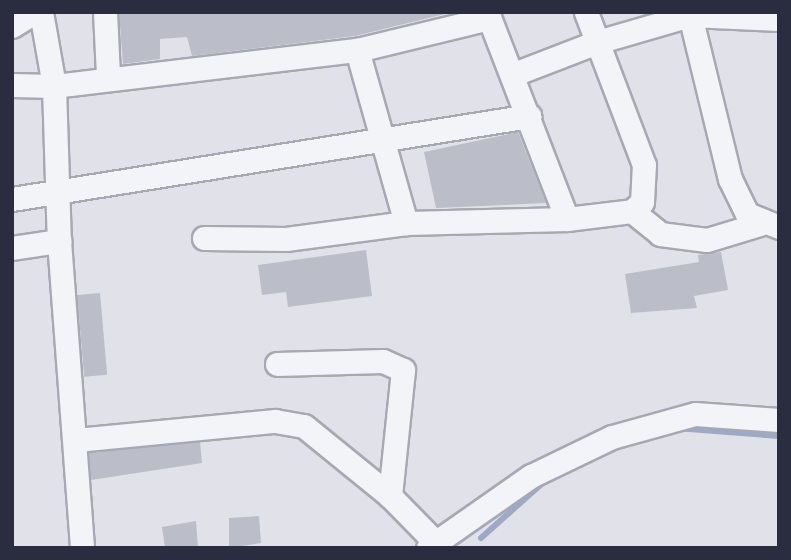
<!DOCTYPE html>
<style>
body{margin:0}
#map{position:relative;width:791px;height:560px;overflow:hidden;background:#e1e2e9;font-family:"Space Grotesk",sans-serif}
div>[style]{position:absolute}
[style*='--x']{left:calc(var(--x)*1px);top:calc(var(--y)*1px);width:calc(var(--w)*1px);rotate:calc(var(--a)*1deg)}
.stream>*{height:6px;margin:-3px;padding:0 3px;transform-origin:3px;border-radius:3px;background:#9ea9c7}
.building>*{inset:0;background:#bbbdc8;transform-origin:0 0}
.roads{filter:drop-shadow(2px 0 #a6a8b3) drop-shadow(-2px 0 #a6a8b3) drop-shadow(0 2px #a6a8b3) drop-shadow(0 -2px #a6a8b3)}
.street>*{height:23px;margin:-11.5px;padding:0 11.5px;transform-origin:11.5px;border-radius:11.5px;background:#f3f4f7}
span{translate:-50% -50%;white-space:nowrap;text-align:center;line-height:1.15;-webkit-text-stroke:6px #f0f2f6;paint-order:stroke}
.frame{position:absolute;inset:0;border:14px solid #2a2d40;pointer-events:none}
</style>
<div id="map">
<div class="stream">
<div style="--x:676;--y:428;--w:103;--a:4.4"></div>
<div style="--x:481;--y:538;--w:89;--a:-41.8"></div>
</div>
<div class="building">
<div style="clip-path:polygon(119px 12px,453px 12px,355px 36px,192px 56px,187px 37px,160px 39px,160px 59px,123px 64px)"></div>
<div style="clip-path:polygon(518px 132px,546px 203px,436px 208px,424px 152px)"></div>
<div style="clip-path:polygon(366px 250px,372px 296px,288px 307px,286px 292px,262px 295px,258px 265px)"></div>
<div style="clip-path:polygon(721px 252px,728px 290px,694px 296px,697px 308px,631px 313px,625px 274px,699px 262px,698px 255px)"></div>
<div style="left:100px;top:293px;width:82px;height:23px;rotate:85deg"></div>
<div style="clip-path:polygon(200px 442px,202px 463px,91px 480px,89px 453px)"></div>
<div style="clip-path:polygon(259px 516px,261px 543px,229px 548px,229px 518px)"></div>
<div style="clip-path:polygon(196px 521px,198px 548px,165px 548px,162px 527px)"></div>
</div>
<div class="roads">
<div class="street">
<div style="--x:41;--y:12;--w:75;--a:80"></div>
<div style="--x:54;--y:86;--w:155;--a:88.2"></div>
<div style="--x:59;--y:241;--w:308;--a:85.7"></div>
<div style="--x:105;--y:12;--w:64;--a:87.3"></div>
<div style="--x:487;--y:12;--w:222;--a:68.9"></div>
<div style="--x:690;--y:15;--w:169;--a:76.3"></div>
<div style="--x:730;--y:179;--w:39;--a:64"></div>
<div style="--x:747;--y:214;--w:35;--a:22"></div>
<div style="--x:690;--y:15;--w:89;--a:2.6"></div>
<div style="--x:12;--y:26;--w:26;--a:-32"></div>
<div style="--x:357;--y:50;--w:180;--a:74.2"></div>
<div style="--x:514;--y:74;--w:89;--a:-21.1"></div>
<div style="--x:597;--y:42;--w:107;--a:-16.2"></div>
<div style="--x:12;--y:85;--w:42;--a:1.4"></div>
<div style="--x:54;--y:86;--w:305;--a:-6.8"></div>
<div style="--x:357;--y:50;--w:136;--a:-13.6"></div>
<div style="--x:12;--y:199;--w:524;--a:-9.12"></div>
<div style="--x:632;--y:211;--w:36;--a:39"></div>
<div style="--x:660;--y:234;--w:47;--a:7.3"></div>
<div style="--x:707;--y:240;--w:55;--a:-16.8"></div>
<div style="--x:204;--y:238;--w:82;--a:0.7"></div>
<div style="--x:286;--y:239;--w:121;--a:-7.6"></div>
<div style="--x:406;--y:223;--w:161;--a:-1.4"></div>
<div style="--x:567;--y:219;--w:65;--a:-7"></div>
<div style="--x:632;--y:211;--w:13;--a:-42"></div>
<div style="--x:642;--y:202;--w:37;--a:-87"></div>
<div style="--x:644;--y:165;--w:164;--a:-110.8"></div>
<div style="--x:12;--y:248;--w:48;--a:-8.5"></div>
<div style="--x:277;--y:364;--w:106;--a:-1.6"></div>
<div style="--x:383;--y:361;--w:22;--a:24"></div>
<div style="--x:403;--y:370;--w:127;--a:95.9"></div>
<div style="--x:76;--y:440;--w:200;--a:-5.5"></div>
<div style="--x:275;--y:421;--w:29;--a:10"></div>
<div style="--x:304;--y:426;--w:111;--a:39.1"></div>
<div style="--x:390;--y:496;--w:73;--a:45.6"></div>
<div style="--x:428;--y:548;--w:126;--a:-35"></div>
<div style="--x:531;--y:476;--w:90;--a:-25.7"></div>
<div style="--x:612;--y:437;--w:86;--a:-15.5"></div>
<div style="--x:695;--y:414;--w:84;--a:4.1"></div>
</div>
</div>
<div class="frame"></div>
</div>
